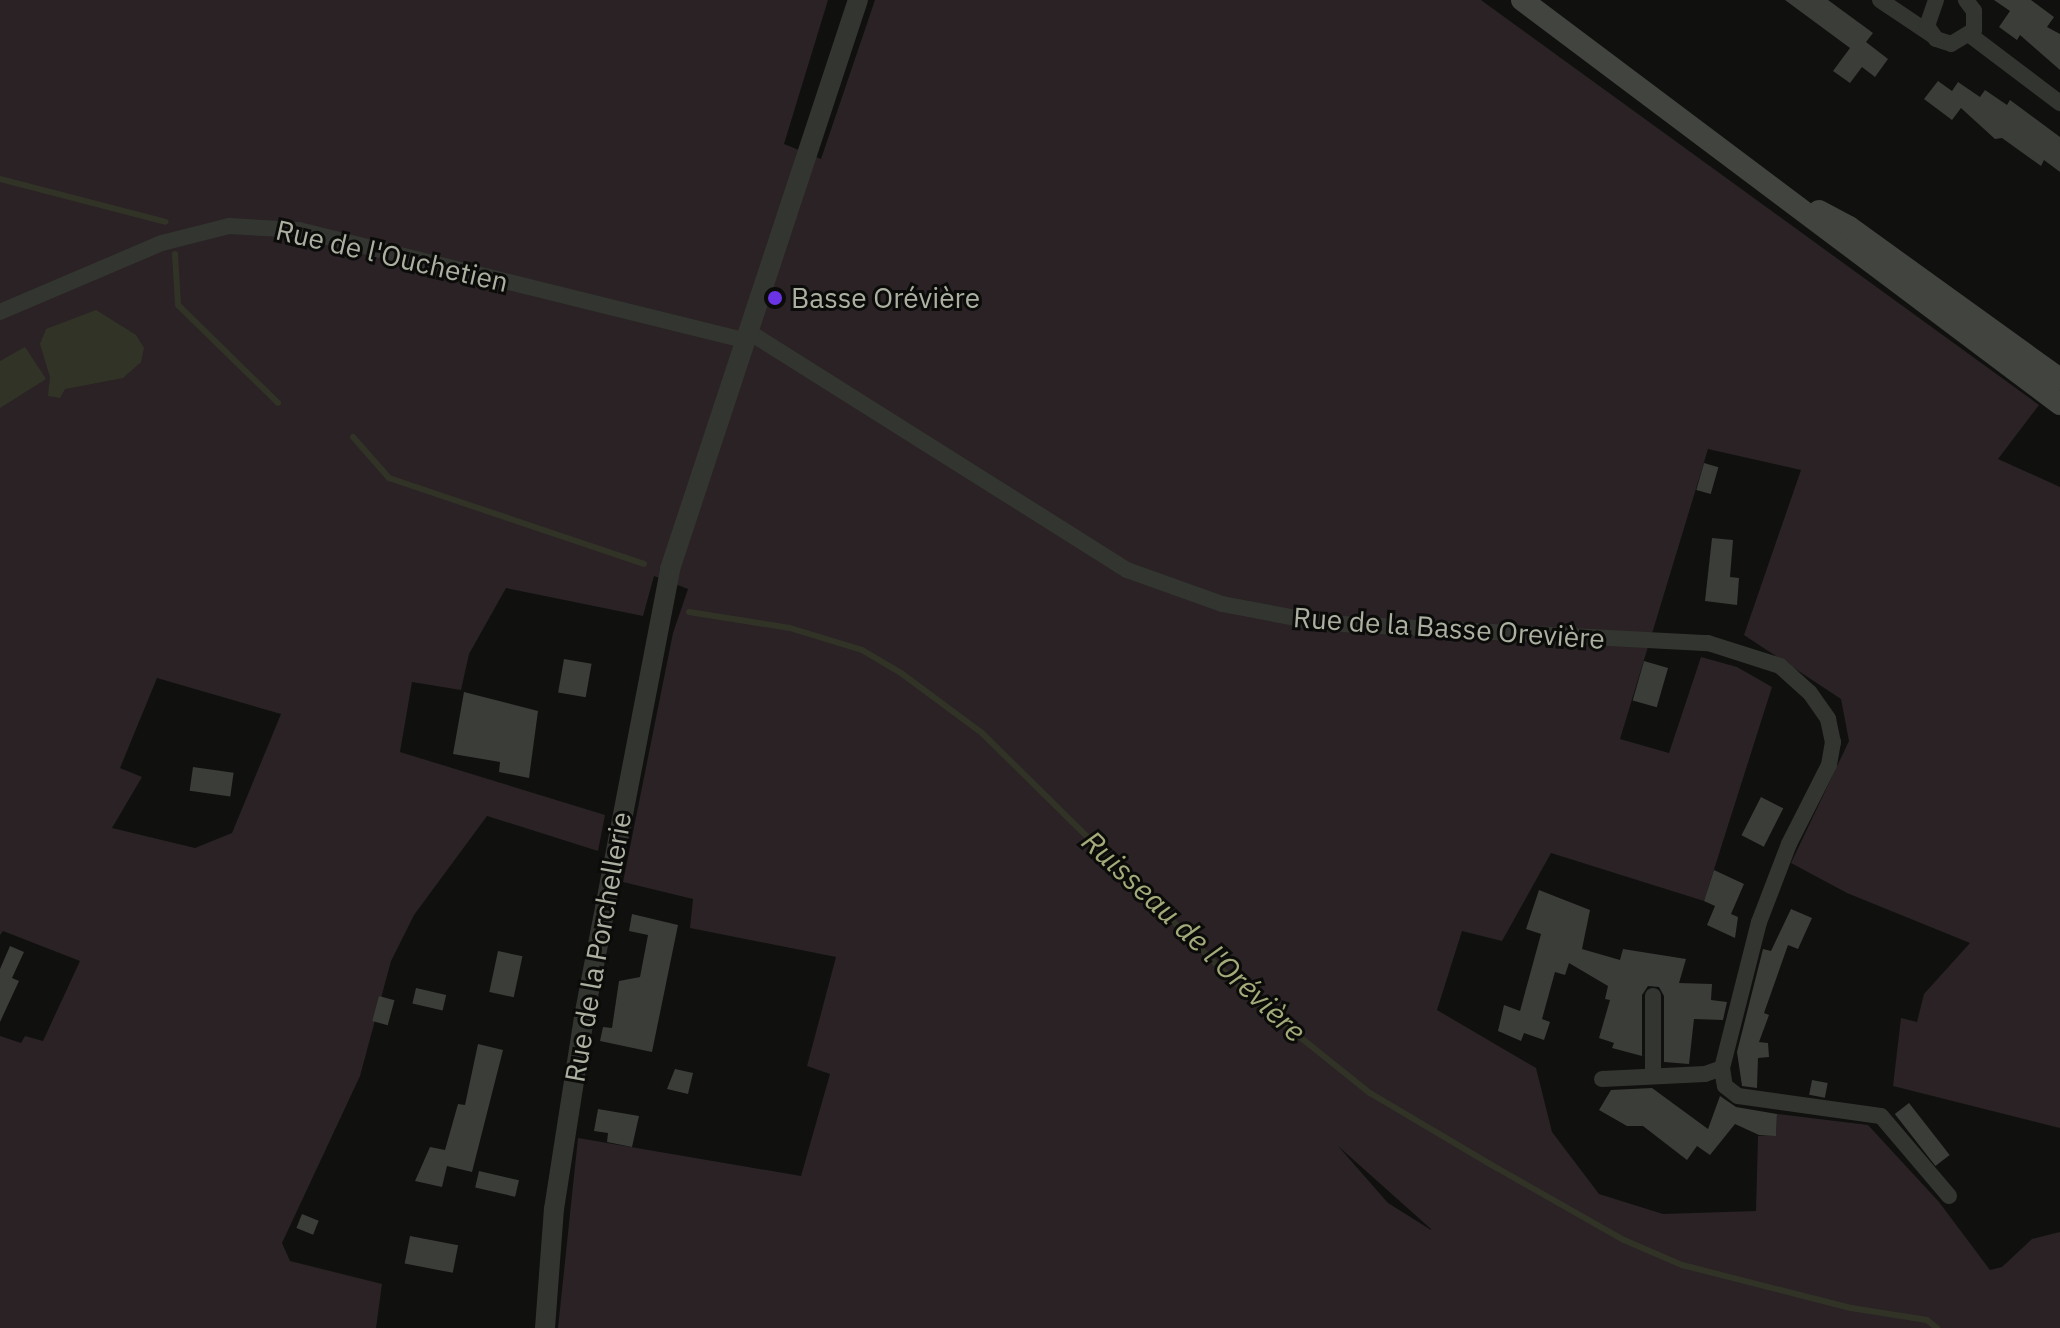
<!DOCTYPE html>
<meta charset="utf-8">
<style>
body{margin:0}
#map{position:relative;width:2060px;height:1328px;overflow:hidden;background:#10100f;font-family:"IBM Plex Sans",sans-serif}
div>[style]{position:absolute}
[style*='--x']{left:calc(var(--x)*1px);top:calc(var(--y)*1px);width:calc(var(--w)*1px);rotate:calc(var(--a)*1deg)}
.green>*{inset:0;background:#2a2224}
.water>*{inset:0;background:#323327}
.stream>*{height:6px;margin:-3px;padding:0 3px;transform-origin:3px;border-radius:3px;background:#323327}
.building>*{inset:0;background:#3b3d39;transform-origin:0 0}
.minor>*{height:16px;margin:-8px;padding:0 8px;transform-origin:8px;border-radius:8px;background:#333530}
.tertiary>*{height:20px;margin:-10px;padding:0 10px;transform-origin:10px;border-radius:10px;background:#333530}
.secondary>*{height:22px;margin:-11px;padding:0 11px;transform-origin:11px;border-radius:11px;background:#42453f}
.dots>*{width:22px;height:22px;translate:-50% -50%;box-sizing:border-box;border:4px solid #0b0b0a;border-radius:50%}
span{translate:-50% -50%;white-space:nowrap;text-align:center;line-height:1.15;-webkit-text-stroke:6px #0b0b0a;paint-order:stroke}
.street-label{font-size:28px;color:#abb0a1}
.poi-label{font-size:28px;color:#abb0a1}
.left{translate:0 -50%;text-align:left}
.water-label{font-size:30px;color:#a4aa79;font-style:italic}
</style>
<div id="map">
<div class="green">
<div style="clip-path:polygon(evenodd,0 0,828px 0,784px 144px,821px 159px,875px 0,1481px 0,2039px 405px,1998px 459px,2060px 487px,2060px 1128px,1893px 1086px,1901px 1018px,1917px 1022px,1924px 994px,1970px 943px,1847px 893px,1791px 863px,1849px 741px,1841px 699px,1744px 635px,1801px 470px,1708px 449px,1620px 739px,1669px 753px,1701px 657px,1737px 667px,1772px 687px,1704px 901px,1551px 853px,1502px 941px,1462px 931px,1437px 1010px,1536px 1068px,1552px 1132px,1599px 1194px,1663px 1214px,1756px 1211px,1758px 1136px,1776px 1135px,1777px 1114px,1868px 1125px,1939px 1202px,1990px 1270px,2002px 1267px,2032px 1239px,2060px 1232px,2060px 1328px,558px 1328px,578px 1138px,801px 1176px,830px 1074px,807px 1066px,836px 957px,690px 928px,693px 899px,623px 882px,673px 633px,688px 589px,654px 576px,643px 616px,506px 588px,469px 654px,461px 690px,412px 682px,400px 752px,605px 815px,598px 851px,487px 816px,414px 915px,391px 961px,360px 1076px,282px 1243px,290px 1261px,382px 1284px,376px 1328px,0 1328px,0 1036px,21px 1043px,25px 1036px,43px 1041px,80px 961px,3px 931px,0 935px,0 0,157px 678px,281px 714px,232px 833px,195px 848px,112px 828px,142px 777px,120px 768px,157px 678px,0 0,1338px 1146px,1431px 1229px,1431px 1230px,1388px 1203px,1338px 1146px)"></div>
</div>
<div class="water">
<div style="clip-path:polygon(96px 310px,136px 335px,144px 348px,141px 362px,123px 378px,65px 389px,60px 398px,48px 396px,50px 377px,40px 344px,46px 329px)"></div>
<div style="clip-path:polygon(25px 347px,46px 379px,0 408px,0 361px)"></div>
</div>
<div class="stream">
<div style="--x:0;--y:179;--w:171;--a:14.5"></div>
<div style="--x:175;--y:254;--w:51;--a:86.6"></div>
<div style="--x:178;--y:305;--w:140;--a:44.4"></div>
<div style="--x:353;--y:437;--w:55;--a:48.7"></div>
<div style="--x:389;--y:478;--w:269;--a:18.6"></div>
<div style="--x:689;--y:612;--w:102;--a:9"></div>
<div style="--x:790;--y:628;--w:75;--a:17"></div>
<div style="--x:862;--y:650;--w:45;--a:30.5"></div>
<div style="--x:901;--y:673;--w:101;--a:36.5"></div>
<div style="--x:982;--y:733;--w:376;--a:44.6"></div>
<div style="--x:1250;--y:997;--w:154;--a:38.7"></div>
<div style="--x:1370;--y:1093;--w:147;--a:30.6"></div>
<div style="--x:1497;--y:1168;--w:146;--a:29.6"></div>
<div style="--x:1624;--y:1240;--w:63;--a:23.3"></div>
<div style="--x:1682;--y:1265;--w:174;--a:14.3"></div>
<div style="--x:1851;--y:1308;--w:77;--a:9"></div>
<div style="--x:1927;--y:1320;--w:13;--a:39"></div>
</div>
<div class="building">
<div style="clip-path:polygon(1785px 0,1828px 0,1873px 33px,1866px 42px,1888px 59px,1875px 77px,1862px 67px,1850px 83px,1833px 71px,1850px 48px)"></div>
<div style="clip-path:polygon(1994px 0,2031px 0,2054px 17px,2047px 27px,2060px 34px,2060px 70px,2020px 35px,2017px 40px,1999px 27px,2010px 11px)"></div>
<div style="clip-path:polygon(1938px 81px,1952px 91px,1958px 82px,1980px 97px,1985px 90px,2007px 105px,2010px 100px,2060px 137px,2060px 172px,2044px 160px,2041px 166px,2002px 138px,1995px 139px,1961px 108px,1952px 120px,1924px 99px)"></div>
<div style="left:1704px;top:463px;width:15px;height:28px;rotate:16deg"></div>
<div style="clip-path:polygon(1712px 538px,1733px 540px,1730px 577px,1739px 578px,1737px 605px,1705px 601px)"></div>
<div style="left:564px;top:659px;width:28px;height:34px;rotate:10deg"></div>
<div style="left:1644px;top:661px;width:25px;height:41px;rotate:16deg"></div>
<div style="clip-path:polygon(464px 692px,538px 711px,529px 778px,499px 772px,500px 762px,453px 754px)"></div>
<div style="left:193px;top:767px;width:41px;height:24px;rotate:8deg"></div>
<div style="left:1761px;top:797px;width:25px;height:43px;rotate:27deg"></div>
<div style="clip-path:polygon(1714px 870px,1744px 884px,1731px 914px,1738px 917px,1735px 938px,1707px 925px,1715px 906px,1704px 901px)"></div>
<div style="clip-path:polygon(1539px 890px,1590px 910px,1582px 949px,1620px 960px,1623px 949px,1686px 959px,1679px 983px,1712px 984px,1711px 1000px,1727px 1002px,1723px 1020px,1694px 1019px,1689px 1064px,1664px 1062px,1664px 996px,1659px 987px,1648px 986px,1642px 995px,1642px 1056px,1612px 1048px,1614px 1043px,1599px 1038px,1610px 1000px,1605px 999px,1608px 986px,1569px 963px,1565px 975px,1555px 972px,1542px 1019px,1550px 1022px,1544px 1040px,1524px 1033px,1521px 1041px,1498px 1031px,1504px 1005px,1520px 1011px,1541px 934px,1526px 929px)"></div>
<div style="clip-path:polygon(1791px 909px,1812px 918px,1798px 949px,1788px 945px,1764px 1013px,1769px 1015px,1759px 1042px,1768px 1043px,1769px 1057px,1758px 1058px,1757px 1088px,1742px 1086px,1737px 1052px,1763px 949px,1771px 951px)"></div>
<div style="clip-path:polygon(632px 914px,678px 925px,652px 1052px,600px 1041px,603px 1027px,612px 1028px,619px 981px,640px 977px,648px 935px,629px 931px)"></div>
<div style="clip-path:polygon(10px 946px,24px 952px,12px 978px,19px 981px,0 1022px,0 969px)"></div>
<div style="left:498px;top:951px;width:25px;height:42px;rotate:12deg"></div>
<div style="left:416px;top:988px;width:31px;height:16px;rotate:13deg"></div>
<div style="left:379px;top:996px;width:16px;height:26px;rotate:15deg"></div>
<div style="clip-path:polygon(478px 1044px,503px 1050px,472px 1172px,447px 1166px,442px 1187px,415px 1181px,430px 1147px,445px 1150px,458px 1104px,465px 1105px)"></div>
<div style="clip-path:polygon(675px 1069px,693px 1073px,688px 1094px,667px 1089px)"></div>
<div style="left:1812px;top:1080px;width:16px;height:15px;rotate:11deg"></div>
<div style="clip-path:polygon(1652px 1088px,1708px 1129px,1720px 1096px,1736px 1107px,1777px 1114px,1776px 1136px,1759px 1135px,1735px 1124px,1710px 1155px,1697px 1146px,1687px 1160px,1643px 1126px,1627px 1126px,1599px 1110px,1611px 1090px)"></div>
<div style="left:1909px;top:1103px;width:66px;height:18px;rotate:52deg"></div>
<div style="clip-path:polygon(598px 1109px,639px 1116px,632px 1147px,607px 1142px,608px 1133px,594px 1131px)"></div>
<div style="left:479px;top:1171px;width:41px;height:17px;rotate:13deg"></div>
<div style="left:302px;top:1214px;width:18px;height:15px;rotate:22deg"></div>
<div style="left:410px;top:1236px;width:49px;height:28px;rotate:11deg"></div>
</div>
<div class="minor">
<div style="--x:1880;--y:0;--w:63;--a:33.9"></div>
<div style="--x:1936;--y:0;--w:28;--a:109"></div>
<div style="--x:1927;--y:26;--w:16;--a:55"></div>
<div style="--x:1936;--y:39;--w:16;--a:18"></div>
<div style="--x:1951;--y:44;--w:27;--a:-31"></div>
<div style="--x:1974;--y:30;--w:19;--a:-90"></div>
<div style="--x:1974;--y:11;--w:14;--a:-126"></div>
<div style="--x:1970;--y:35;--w:113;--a:37.1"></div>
<div style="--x:0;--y:312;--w:176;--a:-23.1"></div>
<div style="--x:162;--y:243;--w:69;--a:-14.2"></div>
<div style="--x:229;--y:226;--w:70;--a:3.3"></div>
<div style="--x:299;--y:230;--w:461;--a:13.9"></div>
<div style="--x:749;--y:332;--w:447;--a:32.2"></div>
<div style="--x:1127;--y:570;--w:101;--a:19.7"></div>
<div style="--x:1222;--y:604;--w:103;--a:10.7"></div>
<div style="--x:1323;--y:623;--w:386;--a:3"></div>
<div style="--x:1708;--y:643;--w:76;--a:17.7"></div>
<div style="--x:1780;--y:666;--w:40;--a:42"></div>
<div style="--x:1810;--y:693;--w:32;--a:55"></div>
<div style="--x:1828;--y:719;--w:24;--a:78"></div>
<div style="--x:1833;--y:742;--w:23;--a:100"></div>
<div style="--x:1829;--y:765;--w:89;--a:116.9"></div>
<div style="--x:1789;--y:844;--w:84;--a:111"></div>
<div style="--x:1759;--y:922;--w:151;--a:104.2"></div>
<div style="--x:1722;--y:1068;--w:18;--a:81"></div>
<div style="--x:1725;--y:1086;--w:16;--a:38"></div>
<div style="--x:1738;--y:1096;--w:144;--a:8"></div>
<div style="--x:1881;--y:1116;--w:105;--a:49.6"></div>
<div style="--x:1653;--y:1075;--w:79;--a:-90"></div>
<div style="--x:1602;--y:1079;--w:103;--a:-2.8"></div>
<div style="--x:1705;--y:1074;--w:18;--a:-19"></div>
</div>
<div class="tertiary">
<div style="--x:545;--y:1328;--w:119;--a:-85.7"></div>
<div style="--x:554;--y:1209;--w:194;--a:-81.1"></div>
<div style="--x:584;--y:1017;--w:456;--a:-79.1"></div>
<div style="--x:670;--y:569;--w:599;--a:-71.72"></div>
</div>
<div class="secondary">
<div style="--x:1522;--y:0;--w:673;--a:36.9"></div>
<div style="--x:1819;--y:211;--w:34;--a:28"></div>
<div style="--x:1849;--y:227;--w:260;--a:35.8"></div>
</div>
<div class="dots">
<div style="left:775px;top:298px;background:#6a33e4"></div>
</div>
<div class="street-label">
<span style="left:392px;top:256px;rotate:13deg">Rue de l'Ouchetien</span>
<span style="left:1449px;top:628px;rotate:4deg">Rue de la Basse Orevière</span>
<span style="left:598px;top:947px;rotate:-80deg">Rue de la Porchellerie</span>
</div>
<div class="poi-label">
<span class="left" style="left:791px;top:298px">Basse Orévière</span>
</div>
<div class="water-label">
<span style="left:1194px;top:936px;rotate:43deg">Ruisseau de l'Orévière</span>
</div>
</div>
